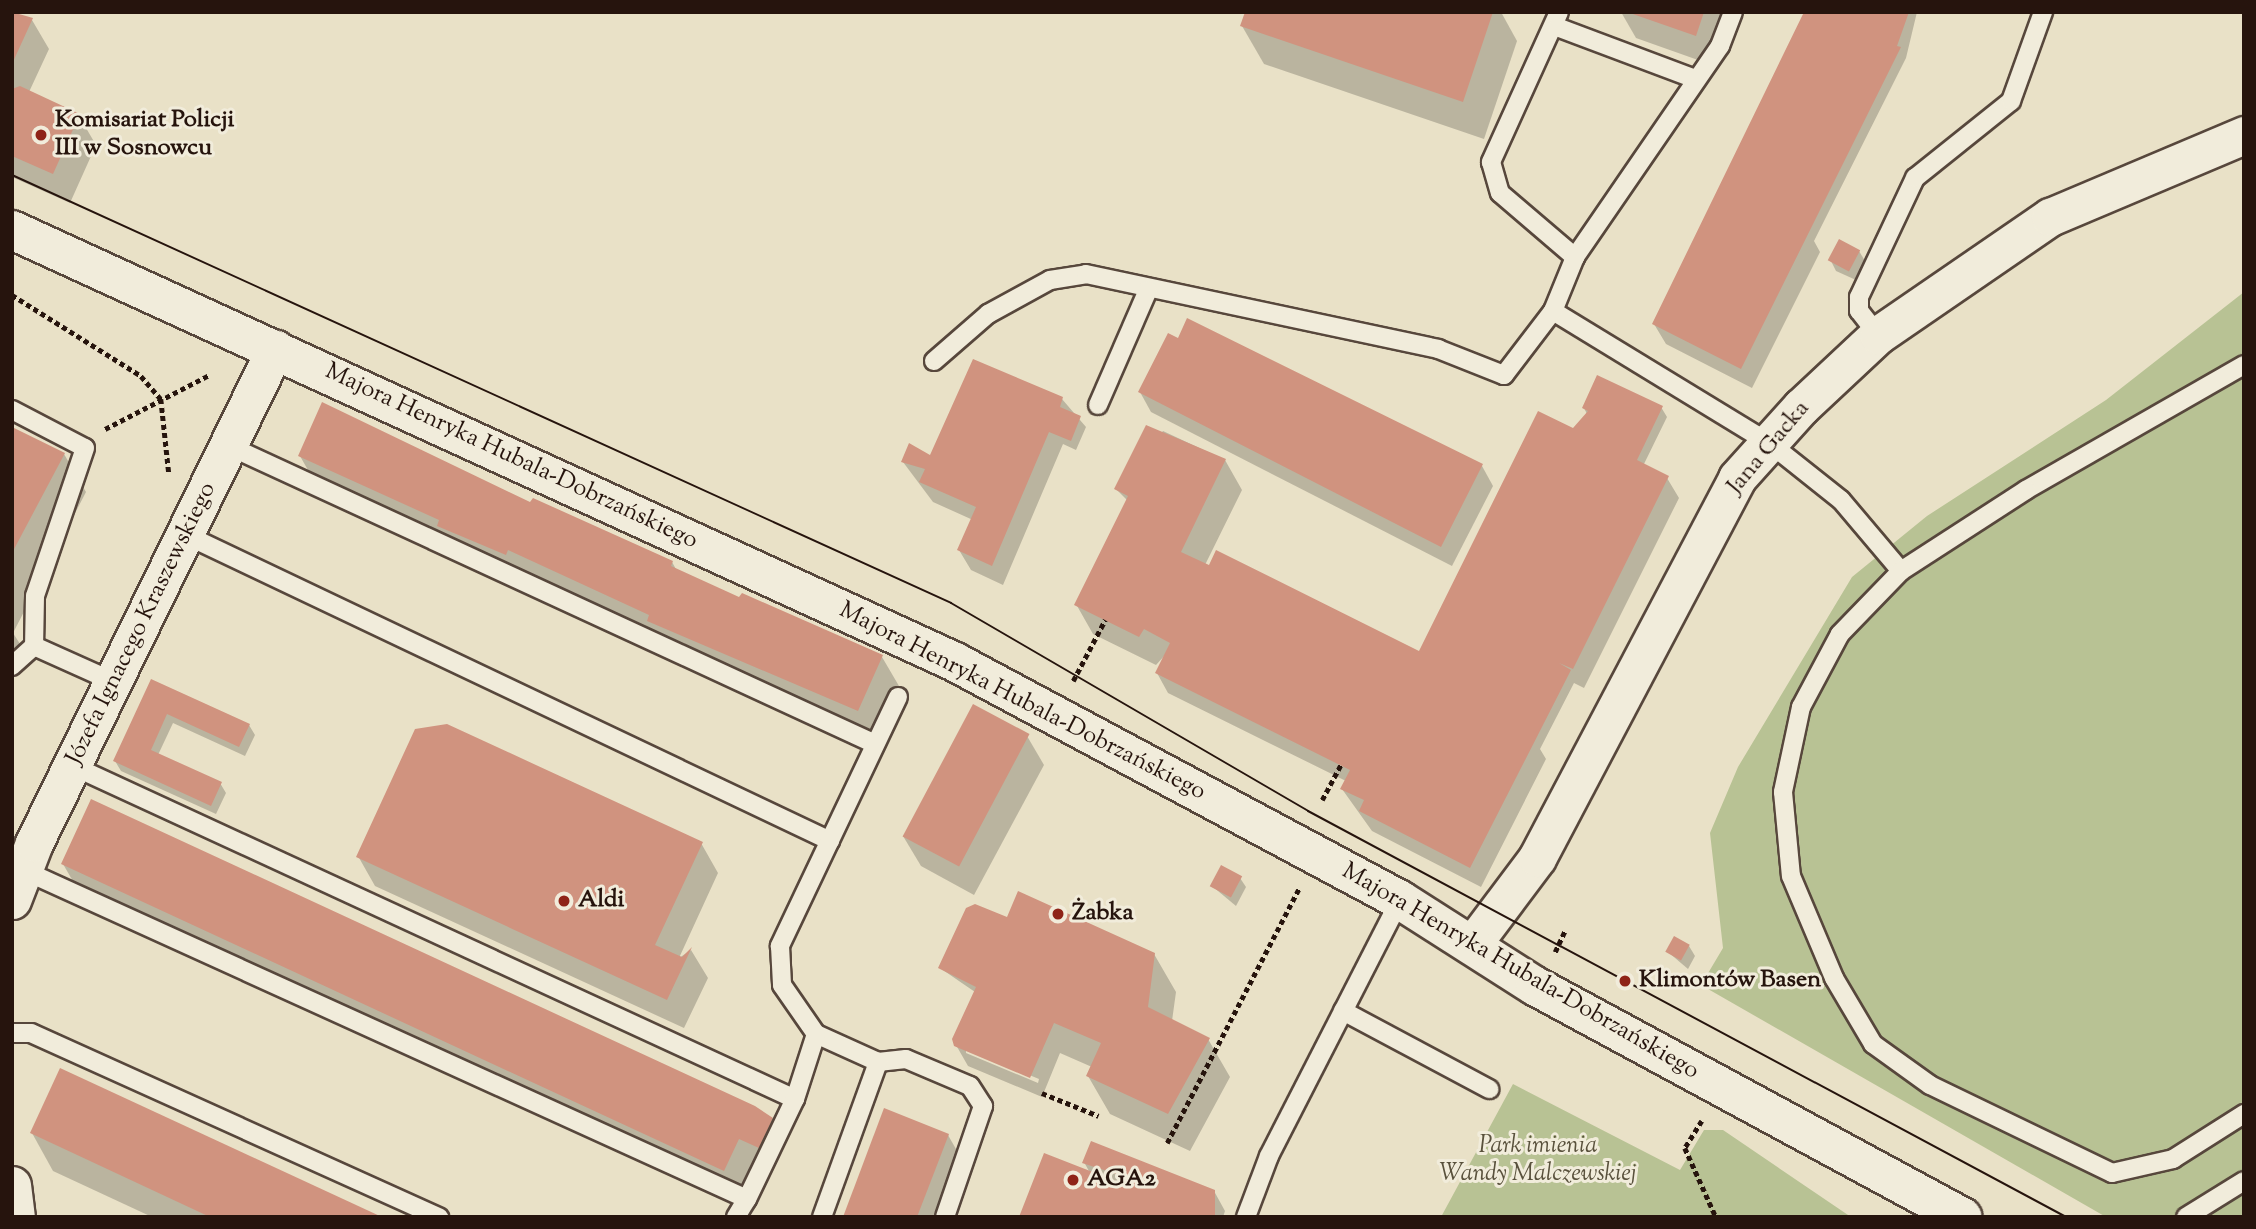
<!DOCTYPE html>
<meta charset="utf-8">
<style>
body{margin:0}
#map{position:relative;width:2256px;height:1229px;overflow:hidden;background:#e9e1c7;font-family:"Sorts Mill Goudy",serif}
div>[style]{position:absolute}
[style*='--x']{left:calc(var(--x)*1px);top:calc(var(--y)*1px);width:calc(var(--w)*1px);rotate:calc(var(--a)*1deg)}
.green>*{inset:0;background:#b8c294}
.shadow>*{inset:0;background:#0003}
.building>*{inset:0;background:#d0937f;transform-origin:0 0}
.path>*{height:4.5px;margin-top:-2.25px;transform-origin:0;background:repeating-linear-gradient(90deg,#26140d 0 5px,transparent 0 8.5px)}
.roads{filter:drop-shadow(2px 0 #57473c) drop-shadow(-2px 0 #57473c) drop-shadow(0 2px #57473c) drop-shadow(0 -2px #57473c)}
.service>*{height:18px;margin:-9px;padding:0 9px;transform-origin:9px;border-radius:9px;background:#f1ecdb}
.minor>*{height:37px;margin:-18.5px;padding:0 18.5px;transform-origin:18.5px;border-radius:18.5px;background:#f1ecdb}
.tertiary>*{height:38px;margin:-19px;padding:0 19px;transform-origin:19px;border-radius:19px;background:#f1ecdb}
.tram>*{height:2px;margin:-1px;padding:0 1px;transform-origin:1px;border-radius:1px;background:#26140d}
.dots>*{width:19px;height:19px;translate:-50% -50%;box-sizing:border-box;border:4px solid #f1ecdb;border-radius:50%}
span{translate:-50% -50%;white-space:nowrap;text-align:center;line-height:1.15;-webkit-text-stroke:6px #f1ecdb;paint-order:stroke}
.poi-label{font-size:24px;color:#26140d;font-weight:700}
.left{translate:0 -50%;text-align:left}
.street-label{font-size:24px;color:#26140d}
.park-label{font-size:24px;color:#59513c;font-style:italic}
.frame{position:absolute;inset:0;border:14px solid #26140d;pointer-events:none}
</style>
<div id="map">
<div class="green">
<div style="clip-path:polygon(2244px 292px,2244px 1217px,2106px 1217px,1701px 985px,1723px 948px,1710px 833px,1738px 767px,1852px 577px,1927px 516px,2106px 400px)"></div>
<div style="clip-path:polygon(1513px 1084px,1680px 1170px,1704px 1130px,1723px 1130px,1851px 1217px,1441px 1217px)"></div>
</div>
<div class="shadow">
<div style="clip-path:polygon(12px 12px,32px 20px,49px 49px,29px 92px,79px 116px,96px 145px,70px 203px,12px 177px)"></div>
<div style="clip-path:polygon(1247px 12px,1501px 12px,1517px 41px,1484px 139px,1264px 64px,1242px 26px)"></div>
<div style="clip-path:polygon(1621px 12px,1730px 12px,1712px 65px,1636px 38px)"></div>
<div style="clip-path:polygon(1806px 12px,1917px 12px,1906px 58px,1814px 241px,1820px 252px,1752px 388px,1666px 344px,1654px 324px)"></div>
<div style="clip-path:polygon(1859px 251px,1865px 261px,1856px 280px,1836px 271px,1831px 261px)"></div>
<div style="clip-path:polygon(1140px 392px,1482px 466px,1493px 486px,1452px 566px,1151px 412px)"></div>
<div style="clip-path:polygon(1062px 399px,1086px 427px,1076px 450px,1063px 444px,1003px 585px,971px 570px,959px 550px,973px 520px,933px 502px,903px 462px,931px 457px)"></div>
<div style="clip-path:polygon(323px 404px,529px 504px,672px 562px,677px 571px,738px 599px,882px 657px,899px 686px,875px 740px,737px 677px,730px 664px,727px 671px,527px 580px,520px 568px,517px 574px,485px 560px,479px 550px,459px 541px,456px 549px,317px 486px,300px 456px)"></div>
<div style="clip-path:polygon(1661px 407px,1667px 417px,1643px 466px,1667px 478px,1679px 498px,1584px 688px,1574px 683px,1540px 749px,1546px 759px,1481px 887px,1372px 831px,1342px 789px,1346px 781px,1168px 693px,1157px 673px,1166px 654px,1156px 665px,1093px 634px,1076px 604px,1128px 501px,1116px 489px,1163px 431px,1225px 460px,1242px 490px,1205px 565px,1420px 654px,1578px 433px,1587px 414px,1584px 408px)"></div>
<div style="clip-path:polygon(12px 429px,64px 454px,86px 492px,13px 633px,22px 647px,12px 667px)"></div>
<div style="clip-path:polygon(152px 681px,249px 725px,255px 735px,245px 756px,173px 723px,158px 755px,220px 783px,226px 793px,216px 814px,121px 771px,115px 761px)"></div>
<div style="clip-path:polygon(1027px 736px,1044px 765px,974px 895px,921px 866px,903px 836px)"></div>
<div style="clip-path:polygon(701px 843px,718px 873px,679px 958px,691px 950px,708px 978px,684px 1028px,375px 886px,358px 856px)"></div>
<div style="clip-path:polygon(63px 864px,771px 1119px,777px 1129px,745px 1208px,85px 902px)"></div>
<div style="clip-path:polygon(1240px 878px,1246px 887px,1236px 906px,1212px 886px)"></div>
<div style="clip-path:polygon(evenodd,1007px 919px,1154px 954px,1176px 992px,1172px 1021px,1208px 1039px,1230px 1077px,1190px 1151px,1110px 1114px,1088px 1076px,1092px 1067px,1060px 1053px,1042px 1097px,968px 1066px,956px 1045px,975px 992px,940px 968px,1007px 919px,966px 1049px,1039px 1079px,1038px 1083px,966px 1053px,966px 1049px)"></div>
<div style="clip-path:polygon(1689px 946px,1695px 956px,1688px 969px,1668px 952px)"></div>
<div style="clip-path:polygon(32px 1133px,378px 1217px,152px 1217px,53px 1171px)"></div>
<div style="clip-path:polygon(948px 1135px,965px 1165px,945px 1217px,845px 1217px)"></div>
<div style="clip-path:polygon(1084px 1162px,1214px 1191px,1225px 1211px,1223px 1217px,1021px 1217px,1090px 1173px)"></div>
</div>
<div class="building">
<div style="clip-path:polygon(12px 12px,33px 18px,12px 64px)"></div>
<div style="clip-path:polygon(1245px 12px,1493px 12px,1463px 102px,1240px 26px)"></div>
<div style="clip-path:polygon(1627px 12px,1704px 12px,1696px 36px)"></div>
<div style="clip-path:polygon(1804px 12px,1909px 12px,1897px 46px,1901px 47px,1741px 369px,1652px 324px)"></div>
<div style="clip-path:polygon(20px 86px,80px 114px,53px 174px,12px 156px,12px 89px)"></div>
<div style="left:1839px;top:239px;width:24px;height:24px;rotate:28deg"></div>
<div style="clip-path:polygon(1187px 318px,1483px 464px,1441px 547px,1138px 392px,1168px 333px,1178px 338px)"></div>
<div style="clip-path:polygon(973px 359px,1063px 397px,1060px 407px,1081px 416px,1071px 441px,1049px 432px,992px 566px,957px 550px,976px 507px,919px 482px,925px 469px,901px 462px,909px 443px,930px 455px)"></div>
<div style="clip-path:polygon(1597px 375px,1663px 406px,1637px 460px,1669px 476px,1573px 669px,1559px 663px,1571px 670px,1470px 868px,1359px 811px,1364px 800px,1340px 789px,1350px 770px,1155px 673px,1170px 643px,1144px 629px,1139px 637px,1074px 605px,1128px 496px,1114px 489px,1146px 425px,1226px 459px,1181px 552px,1209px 565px,1216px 550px,1419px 651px,1538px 411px,1573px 428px,1588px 411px,1582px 408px)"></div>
<div style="clip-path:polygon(322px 402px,530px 502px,533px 498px,673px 561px,671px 566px,739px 597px,742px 593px,883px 655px,858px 711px,647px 621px,649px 615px,508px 550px,506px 555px,437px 526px,439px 520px,298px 456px)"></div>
<div style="clip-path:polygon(12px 427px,65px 453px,12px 553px)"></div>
<div style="clip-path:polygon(151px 679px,250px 724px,239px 747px,167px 714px,151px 750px,222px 782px,211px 806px,113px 761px)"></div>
<div style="left:973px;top:704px;width:64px;height:150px;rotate:28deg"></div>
<div style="clip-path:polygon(447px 724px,703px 842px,655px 945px,682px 957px,692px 947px,667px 1000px,356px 857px,415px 729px)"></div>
<div style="clip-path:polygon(91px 799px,755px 1106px,773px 1118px,759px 1148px,739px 1139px,724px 1171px,61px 864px)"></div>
<div style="left:1221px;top:865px;width:24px;height:24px;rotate:28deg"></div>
<div style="clip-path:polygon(1018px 891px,1155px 953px,1148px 1007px,1210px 1038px,1168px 1114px,1086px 1076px,1101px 1043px,1054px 1023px,1030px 1078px,954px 1046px,952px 1039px,976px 987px,938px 968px,966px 908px,975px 904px,1007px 917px)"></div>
<div style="left:1674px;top:936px;width:18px;height:18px;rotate:29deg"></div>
<div style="clip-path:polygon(60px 1068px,382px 1217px,210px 1217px,30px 1133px)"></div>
<div style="clip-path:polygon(884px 1108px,949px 1134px,917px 1217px,843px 1217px)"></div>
<div style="clip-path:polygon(1091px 1141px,1215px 1190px,1215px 1217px,1019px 1217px,1044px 1153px,1126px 1185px,1129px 1178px,1082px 1163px)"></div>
</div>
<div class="path">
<div style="--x:12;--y:295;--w:152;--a:32.1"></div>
<div style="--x:141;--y:376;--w:30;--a:49"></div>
<div style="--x:161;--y:399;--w:75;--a:83.9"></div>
<div style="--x:105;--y:429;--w:117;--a:-27.4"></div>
<div style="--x:1073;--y:681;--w:69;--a:-62.3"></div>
<div style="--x:1322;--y:800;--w:40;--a:-62"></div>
<div style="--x:1555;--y:952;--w:23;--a:-65"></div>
<div style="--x:1042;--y:1093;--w:61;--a:22"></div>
<div style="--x:1702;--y:1121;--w:32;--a:122"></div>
<div style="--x:1685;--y:1148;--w:76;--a:65.8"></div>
<div style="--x:1167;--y:1143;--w:287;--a:-62.6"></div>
<div style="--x:1868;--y:1217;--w:1;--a:-90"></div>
</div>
<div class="roads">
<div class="service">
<div style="--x:1559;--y:12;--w:165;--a:114.4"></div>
<div style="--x:1491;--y:162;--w:32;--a:74"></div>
<div style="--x:1500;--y:193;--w:99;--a:40.5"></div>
<div style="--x:1557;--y:27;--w:147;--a:20.6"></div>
<div style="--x:1553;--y:311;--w:252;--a:31.4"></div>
<div style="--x:1768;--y:442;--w:93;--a:38.5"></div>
<div style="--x:1841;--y:500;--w:93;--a:49.8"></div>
<div style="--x:1878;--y:335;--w:31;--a:-128"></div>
<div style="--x:1859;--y:311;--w:14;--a:-90"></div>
<div style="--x:1859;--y:297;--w:132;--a:-64.8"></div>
<div style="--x:1915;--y:178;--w:123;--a:-38.7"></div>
<div style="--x:2011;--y:101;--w:95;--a:-70.2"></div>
<div style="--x:934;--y:361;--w:72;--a:-41"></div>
<div style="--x:988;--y:314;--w:71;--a:-28.7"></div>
<div style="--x:1050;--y:280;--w:36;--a:-9"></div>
<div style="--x:1086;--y:274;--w:360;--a:12"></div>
<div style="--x:1438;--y:349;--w:71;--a:21.5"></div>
<div style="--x:1504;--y:375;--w:81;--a:-52.6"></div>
<div style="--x:1553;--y:311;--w:58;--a:-67.8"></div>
<div style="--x:1575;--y:257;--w:256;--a:-55.5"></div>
<div style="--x:1720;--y:46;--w:36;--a:-69"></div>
<div style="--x:2244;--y:365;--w:251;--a:150.2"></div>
<div style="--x:2026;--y:490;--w:149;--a:147.1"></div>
<div style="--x:1901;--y:571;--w:88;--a:134.1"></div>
<div style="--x:1840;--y:634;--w:83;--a:118.1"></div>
<div style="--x:1801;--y:707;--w:87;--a:102"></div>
<div style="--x:1783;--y:792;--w:84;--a:84.6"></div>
<div style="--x:1791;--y:876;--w:111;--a:67.1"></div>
<div style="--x:1834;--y:978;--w:77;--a:59.4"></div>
<div style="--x:1873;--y:1044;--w:70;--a:35.7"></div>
<div style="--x:1930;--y:1085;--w:202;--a:25.8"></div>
<div style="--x:2112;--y:1173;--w:63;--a:-12.9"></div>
<div style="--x:2173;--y:1159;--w:84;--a:-32.4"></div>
<div style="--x:1098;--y:405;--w:125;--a:-66.5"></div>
<div style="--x:12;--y:410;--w:82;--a:27.5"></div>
<div style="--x:85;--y:448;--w:156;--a:108.7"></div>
<div style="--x:35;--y:596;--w:50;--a:91.1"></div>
<div style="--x:34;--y:646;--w:30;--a:138"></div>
<div style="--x:229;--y:446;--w:711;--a:24.76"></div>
<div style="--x:186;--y:535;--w:713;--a:25.41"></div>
<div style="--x:34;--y:646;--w:88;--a:24.2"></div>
<div style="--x:898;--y:697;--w:276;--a:115.4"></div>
<div style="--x:780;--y:946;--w:39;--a:87"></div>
<div style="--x:782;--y:985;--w:60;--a:55.2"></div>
<div style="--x:816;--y:1034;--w:68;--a:24.3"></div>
<div style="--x:878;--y:1062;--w:28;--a:-6"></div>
<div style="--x:906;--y:1059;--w:69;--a:22.9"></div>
<div style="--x:970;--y:1086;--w:24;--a:57"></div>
<div style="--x:983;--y:1106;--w:117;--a:108.9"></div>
<div style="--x:73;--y:766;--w:795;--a:24.76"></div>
<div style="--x:795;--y:1099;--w:68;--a:-72.1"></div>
<div style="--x:23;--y:870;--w:795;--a:24.44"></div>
<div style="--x:747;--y:1199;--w:111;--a:-64.4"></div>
<div style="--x:1343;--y:1011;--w:166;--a:28.1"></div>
<div style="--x:12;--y:1033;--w:19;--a:0"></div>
<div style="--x:31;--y:1033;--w:448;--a:24.3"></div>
<div style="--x:736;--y:1217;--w:21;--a:-59"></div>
<div style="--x:822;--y:1217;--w:165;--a:-70.1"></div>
<div style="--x:1246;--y:1217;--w:65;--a:-69.3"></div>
<div style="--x:1269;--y:1156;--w:288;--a:-62.9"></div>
<div style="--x:2186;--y:1217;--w:68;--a:-31.8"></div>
</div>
<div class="minor">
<div style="--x:12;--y:900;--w:61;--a:-68.9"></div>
<div style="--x:34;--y:843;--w:550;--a:-63.99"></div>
<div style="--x:1474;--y:942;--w:105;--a:-53.1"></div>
<div style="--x:1537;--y:858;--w:429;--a:-62.2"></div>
<div style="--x:1737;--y:478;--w:96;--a:-48"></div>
<div style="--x:1801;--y:407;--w:105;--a:-43.1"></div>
<div style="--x:1878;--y:335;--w:209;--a:-34.5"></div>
<div style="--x:2050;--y:217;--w:211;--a:-22.9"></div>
<div style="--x:12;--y:1185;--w:32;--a:83"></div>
</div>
<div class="tertiary">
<div style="--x:12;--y:230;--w:1037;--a:24.61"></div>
<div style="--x:955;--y:662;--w:505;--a:28.14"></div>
<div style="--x:1400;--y:900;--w:160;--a:32.5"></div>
<div style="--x:1535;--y:986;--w:486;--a:28.4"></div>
</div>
</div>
<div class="tram">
<div style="--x:12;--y:175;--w:1032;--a:24.5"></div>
<div style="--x:951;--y:603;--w:413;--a:30.2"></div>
<div style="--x:1308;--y:811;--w:860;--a:28.17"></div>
</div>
<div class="dots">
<div style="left:41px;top:135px;background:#8f2418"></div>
<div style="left:564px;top:901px;background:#8f2418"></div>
<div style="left:1058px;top:914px;background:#8f2418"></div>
<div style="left:1625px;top:981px;background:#8f2418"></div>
<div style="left:1073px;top:1180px;background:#8f2418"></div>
</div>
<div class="poi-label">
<span class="left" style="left:55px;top:135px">Komisariat Policji<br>III w Sosnowcu</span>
<span class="left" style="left:578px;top:901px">Aldi</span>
<span class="left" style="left:1072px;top:914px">Żabka</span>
<span class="left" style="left:1639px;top:981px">Klimontów Basen</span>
<span class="left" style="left:1087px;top:1180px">AGA2</span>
</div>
<div class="street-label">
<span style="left:1769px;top:448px;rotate:-50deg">Jana Gacka</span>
<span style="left:511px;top:457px;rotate:25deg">Majora Henryka Hubala-Dobrzańskiego</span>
<span style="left:142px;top:624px;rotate:-64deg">Józefa Ignacego Kraszewskiego</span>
<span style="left:1022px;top:702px;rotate:27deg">Majora Henryka Hubala-Dobrzańskiego</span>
<span style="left:1520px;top:972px;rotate:30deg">Majora Henryka Hubala-Dobrzańskiego</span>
</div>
<div class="park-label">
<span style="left:1538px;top:1161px">Park imienia<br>Wandy Malczewskiej</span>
</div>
<div class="frame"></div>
</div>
